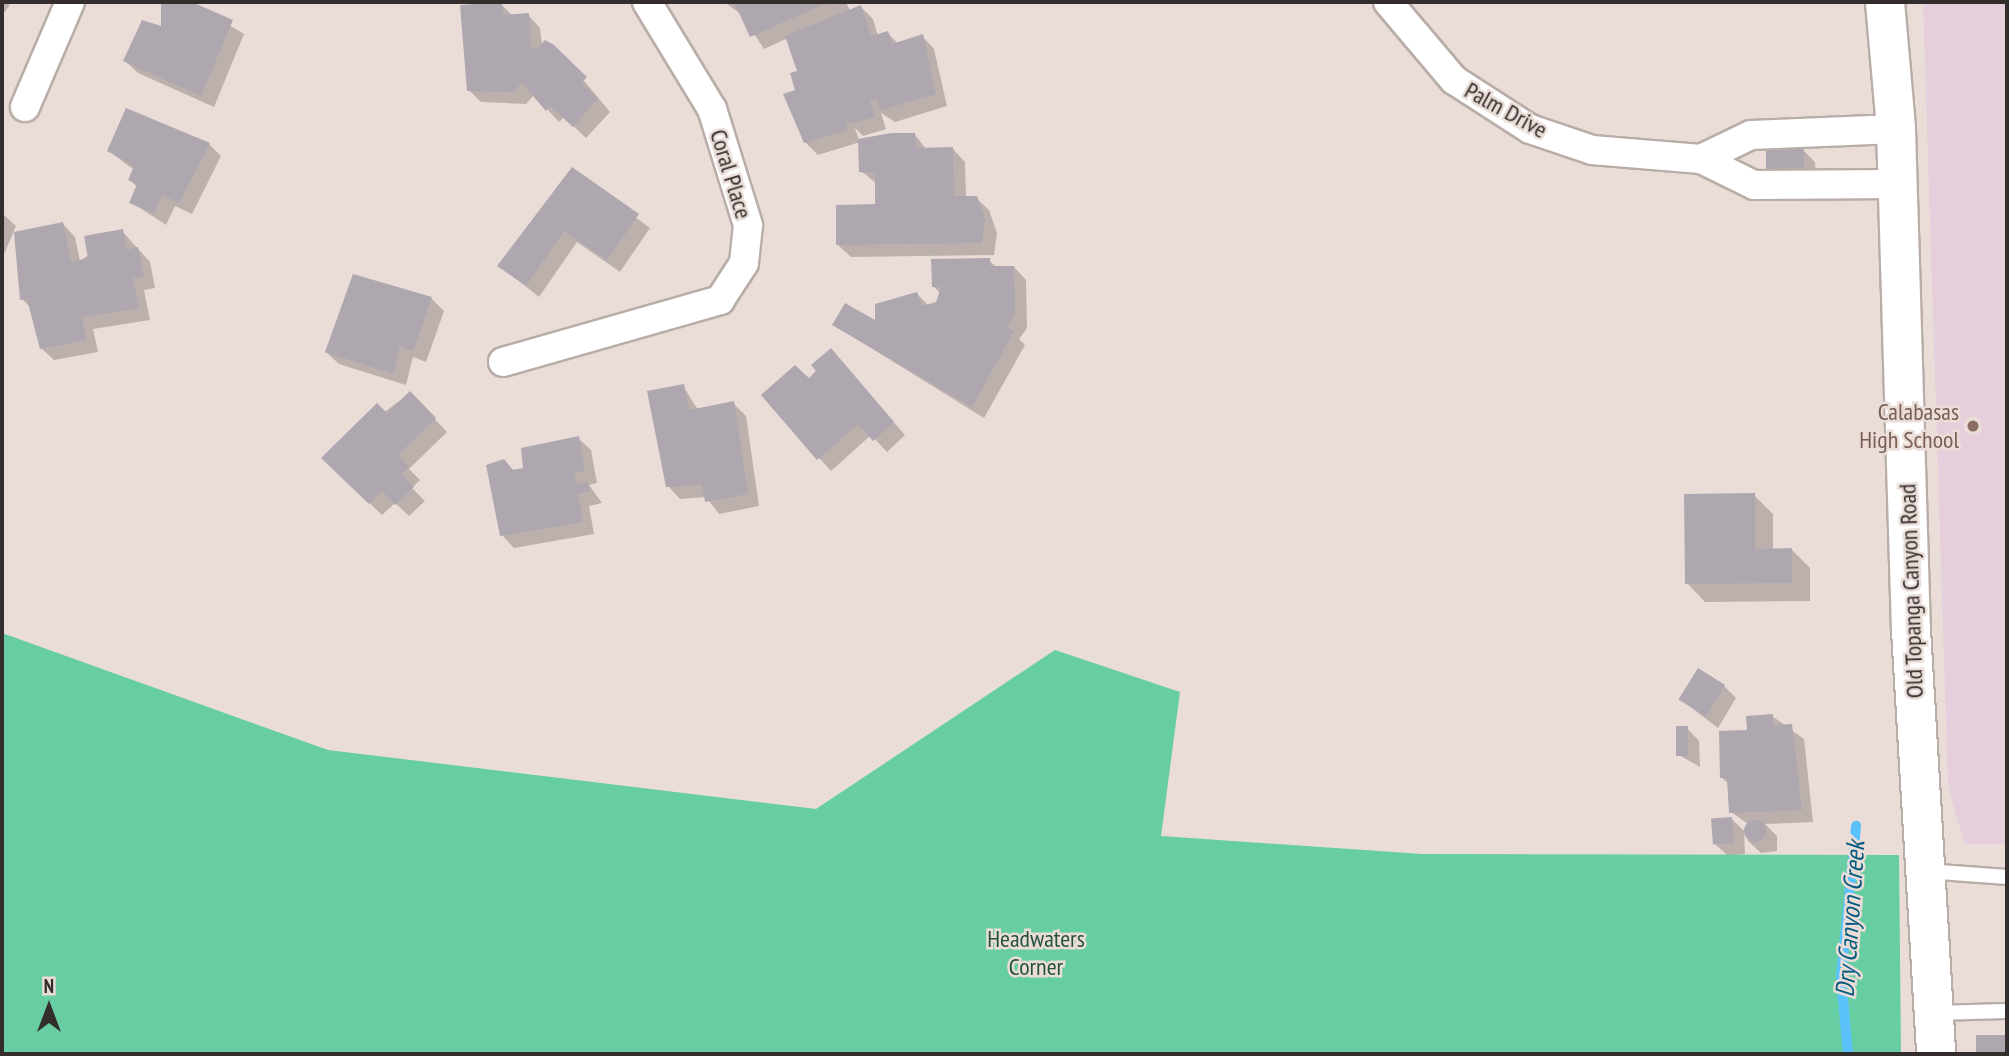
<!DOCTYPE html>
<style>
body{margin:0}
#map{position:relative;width:2009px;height:1056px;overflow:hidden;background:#eaddd8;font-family:"PT Sans Narrow",sans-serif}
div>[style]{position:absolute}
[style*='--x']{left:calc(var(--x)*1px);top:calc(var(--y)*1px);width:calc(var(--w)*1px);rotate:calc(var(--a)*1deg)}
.education>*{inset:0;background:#e5cfdc}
.green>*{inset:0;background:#67cda2}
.shadow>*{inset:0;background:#0003}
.stream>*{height:10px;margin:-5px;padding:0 5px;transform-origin:5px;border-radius:5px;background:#5bc1fb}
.building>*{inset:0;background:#afa7b0;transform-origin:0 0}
.round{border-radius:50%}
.roads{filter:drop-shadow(2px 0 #b9ada8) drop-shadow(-2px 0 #b9ada8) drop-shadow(0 2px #b9ada8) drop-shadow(0 -2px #b9ada8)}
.lane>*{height:14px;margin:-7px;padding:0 7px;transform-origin:7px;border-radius:7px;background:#fff}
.street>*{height:28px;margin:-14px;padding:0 14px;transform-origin:14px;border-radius:14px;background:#fff}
.secondary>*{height:38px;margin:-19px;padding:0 19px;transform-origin:19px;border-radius:19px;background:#fff}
.dots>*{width:19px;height:19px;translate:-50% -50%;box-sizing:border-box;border:4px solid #eaddd8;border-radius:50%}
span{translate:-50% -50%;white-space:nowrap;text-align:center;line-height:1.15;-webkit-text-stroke:5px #eaddd8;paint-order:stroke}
.street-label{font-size:24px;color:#332e2c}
.education-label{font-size:24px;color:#785e54}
.right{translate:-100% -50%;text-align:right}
.park-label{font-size:24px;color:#22523e}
.water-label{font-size:26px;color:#075a80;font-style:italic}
.frame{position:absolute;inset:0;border:4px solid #332e2c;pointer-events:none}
.north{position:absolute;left:14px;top:972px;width:70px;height:70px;-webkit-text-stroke:5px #eaddd8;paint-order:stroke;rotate:0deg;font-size:19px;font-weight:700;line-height:28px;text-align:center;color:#332e2c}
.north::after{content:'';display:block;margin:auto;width:24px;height:32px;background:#332e2c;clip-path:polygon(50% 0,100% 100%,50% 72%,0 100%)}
</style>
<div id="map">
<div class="education">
<div style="clip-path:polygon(1923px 2px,2007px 2px,2007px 844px,1964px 844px,1948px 785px)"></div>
</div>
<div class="green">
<div style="clip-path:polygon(2px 633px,328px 750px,816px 809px,1055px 650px,1180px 692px,1161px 836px,1422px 854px,1899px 855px,1901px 1054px,2px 1054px)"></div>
</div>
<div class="shadow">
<div style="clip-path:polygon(2px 2px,10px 5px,2px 15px)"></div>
<div style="clip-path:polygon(163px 2px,191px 2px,244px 34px,214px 107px,138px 73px,125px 61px,162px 28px)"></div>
<div style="clip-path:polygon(724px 2px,846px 2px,850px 11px,861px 7px,873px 19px,878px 36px,888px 33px,898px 44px,922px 36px,934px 49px,947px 106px,895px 122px,881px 113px,886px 129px,863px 136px,855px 128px,859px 140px,915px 135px,927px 150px,953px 149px,965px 162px,966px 198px,976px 198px,989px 210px,997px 233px,994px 255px,851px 257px,838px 245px,877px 206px,877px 184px,861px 171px,860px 142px,818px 155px,805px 142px,800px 72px,788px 38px,764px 49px,741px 14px)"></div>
<div style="clip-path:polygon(501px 4px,513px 16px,528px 15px,540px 28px,542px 46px,566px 59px,610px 112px,586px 138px,564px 117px,559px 122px,534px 95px,526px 104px,481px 102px,469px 90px)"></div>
<div style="clip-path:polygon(209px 144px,221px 156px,192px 214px,175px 206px,166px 225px,131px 202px,138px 188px,130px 180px,134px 170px,109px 151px)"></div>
<div style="clip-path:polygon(1803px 150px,1815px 162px,1816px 183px,1769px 171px)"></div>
<div style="clip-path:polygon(572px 170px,650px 228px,620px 272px,577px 242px,539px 297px,500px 266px)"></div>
<div style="clip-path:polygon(2px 213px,16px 226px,2px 259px)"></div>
<div style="clip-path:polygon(63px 224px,75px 237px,80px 261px,122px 231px,150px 262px,155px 288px,144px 290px,150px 320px,93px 329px,98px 352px,54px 360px,41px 348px,32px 309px,22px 299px)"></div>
<div style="clip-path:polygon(989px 260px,997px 268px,1014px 267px,1026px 280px,1027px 328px,1019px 339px,1025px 345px,984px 418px,834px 325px,877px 324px,917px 294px,929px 306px,937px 303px,941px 294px,933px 286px)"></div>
<div style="clip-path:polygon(353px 276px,432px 299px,444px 311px,426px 362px,413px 357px,406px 385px,339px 364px,326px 352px)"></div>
<div style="clip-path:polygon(831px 350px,905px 435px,887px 452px,871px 435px,831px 471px,819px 458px,809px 380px)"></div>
<div style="clip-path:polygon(683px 386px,698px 410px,733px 403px,746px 416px,759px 506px,719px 514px,706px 497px,680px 499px,668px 486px)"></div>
<div style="clip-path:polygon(410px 393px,447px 432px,409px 469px,420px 480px,412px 488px,425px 501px,409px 516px,395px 503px,382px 515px,323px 458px)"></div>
<div style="clip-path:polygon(578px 438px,591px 450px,597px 483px,589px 485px,602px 503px,589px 506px,594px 534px,514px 548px,502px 535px,488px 466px,525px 471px)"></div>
<div style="clip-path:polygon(1754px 495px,1773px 514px,1773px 550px,1792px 550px,1810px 568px,1810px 601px,1705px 602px,1687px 583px)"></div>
<div style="clip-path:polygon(1724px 686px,1736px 698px,1718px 728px,1680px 699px)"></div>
<div style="clip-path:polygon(1772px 716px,1804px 739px,1813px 822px,1765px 824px,1777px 836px,1777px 851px,1761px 853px,1748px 841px,1748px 824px,1731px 812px,1730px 785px,1721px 777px,1749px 732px)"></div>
<div style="clip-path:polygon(1687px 728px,1699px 741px,1700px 767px,1679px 755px)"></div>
<div style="clip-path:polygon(1732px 819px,1744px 831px,1745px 854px,1727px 855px,1714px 843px)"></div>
</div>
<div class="stream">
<div style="--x:1848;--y:1054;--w:77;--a:-95.2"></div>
<div style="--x:1841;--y:977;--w:152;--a:-84.3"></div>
</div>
<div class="building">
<div style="clip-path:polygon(161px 2px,192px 2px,233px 20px,201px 96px,123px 61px,142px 20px,161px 26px)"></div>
<div style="clip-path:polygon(502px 2px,503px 15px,529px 13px,531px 46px,535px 50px,545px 40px,554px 45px,587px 77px,581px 83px,598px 98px,573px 127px,550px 106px,546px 111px,522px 83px,513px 92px,467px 91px,460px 5px)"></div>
<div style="clip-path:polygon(734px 2px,829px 2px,750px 37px)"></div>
<div style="clip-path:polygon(861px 5px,871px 36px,888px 31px,892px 44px,923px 34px,936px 94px,881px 110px,877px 99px,870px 101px,875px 117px,849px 124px,845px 117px,848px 130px,804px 143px,783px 94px,795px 90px,790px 73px,797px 71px,785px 36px)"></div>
<div style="clip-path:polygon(126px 108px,210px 143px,179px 203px,162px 195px,154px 214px,129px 203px,137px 184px,128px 180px,134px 166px,107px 151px)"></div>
<div style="clip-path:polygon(891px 133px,915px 133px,916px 148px,953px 147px,954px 196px,977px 196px,985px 219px,982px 243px,836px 245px,836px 205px,875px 204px,875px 174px,882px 174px,859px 172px,858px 139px)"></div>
<div style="left:1766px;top:148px;width:38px;height:24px"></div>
<div style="clip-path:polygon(572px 167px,639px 214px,607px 260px,564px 231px,526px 286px,497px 266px)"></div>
<div style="clip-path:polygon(63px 222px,71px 262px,88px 258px,84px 236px,123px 229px,127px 250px,138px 247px,144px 276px,133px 278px,139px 308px,82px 317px,86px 340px,40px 349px,27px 299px,20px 300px,14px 232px)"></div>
<div style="clip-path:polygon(990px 258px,990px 266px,1014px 266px,1015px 315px,1007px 326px,1014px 331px,972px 407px,832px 325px,845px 303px,875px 320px,875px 304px,917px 292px,922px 306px,936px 302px,941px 287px,932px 287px,931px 259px)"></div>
<div style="clip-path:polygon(353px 274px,432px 297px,413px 351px,400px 346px,393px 374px,325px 352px)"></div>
<div style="clip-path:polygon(831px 348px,894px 422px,873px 441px,858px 424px,817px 460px,761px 395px,795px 365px,809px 378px,816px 371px,811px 365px)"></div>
<div style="clip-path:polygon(684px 384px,689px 410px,734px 401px,748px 494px,705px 502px,702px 485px,666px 487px,647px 391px)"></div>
<div style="clip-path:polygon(410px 391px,436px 418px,398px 455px,409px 467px,401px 474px,414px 487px,395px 505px,382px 491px,369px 504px,321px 458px,377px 403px,387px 413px)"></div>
<div style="clip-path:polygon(579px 436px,585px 471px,574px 473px,576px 484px,588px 482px,590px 491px,578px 494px,583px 522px,500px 536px,486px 465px,504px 459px,513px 470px,523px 468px,521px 448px)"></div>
<div style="clip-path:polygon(1755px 493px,1755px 549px,1792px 548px,1792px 583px,1685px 584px,1684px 494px)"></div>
<div style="left:1698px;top:668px;width:32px;height:37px;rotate:32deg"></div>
<div style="clip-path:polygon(1773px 714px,1773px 725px,1792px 724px,1802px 810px,1729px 813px,1727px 778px,1720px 778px,1719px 731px,1747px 730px,1746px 716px)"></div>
<div style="left:1676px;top:726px;width:12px;height:30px"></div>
<div style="left:1732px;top:817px;width:26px;height:21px;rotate:86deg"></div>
<div class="round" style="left:1744px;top:820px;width:22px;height:22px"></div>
<div style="left:2007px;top:1035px;width:19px;height:31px;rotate:90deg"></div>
</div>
<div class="roads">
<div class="lane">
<div style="--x:1926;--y:871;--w:81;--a:4.2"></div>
<div style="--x:1935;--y:1013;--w:72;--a:-1.6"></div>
</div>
<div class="street">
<div style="--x:1388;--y:2;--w:102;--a:49.8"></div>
<div style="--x:1454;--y:80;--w:90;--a:32.8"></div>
<div style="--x:1530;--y:129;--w:65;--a:18.7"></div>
<div style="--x:1592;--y:150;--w:109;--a:4.7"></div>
<div style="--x:1701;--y:159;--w:59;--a:26.1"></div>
<div style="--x:1754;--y:185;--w:144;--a:-0.4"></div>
<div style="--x:25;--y:107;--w:114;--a:-66.8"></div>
<div style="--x:1701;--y:159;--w:55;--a:-25.6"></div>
<div style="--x:1751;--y:135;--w:145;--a:-2.4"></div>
<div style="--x:503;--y:362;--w:226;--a:-15.9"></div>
<div style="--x:720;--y:300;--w:44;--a:-57"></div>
<div style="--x:744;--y:263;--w:38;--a:-84"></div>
<div style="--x:748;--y:225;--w:121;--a:-107.2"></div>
<div style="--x:712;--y:109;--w:125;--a:-121.3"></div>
</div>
<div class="secondary">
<div style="--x:1885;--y:2;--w:127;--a:85"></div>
<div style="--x:1896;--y:129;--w:501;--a:88.29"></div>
<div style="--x:1911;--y:630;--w:425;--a:86.6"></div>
</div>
</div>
<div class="dots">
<div style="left:1973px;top:426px;background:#8d6e63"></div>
</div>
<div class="street-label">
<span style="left:1506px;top:110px;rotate:29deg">Palm Drive</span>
<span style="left:731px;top:174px;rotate:73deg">Coral Place</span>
<span style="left:1911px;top:591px;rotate:-92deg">Old Topanga Canyon Road</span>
</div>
<div class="education-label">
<span class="right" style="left:1959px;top:426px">Calabasas<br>High School</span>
</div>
<div class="park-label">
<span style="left:1036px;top:953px">Headwaters<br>Corner</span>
</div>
<div class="water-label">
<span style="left:1850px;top:919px;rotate:-86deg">Dry Canyon Creek</span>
</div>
<div class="frame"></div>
<div class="north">N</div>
</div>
